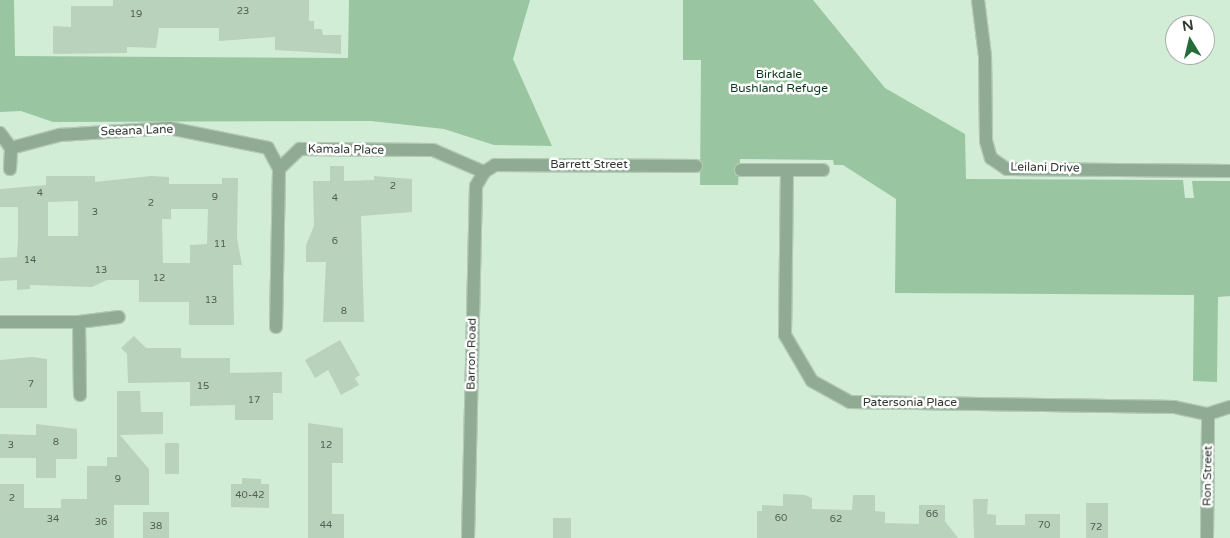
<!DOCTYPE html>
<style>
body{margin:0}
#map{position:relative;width:1230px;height:538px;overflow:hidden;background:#d2edd6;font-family:"Varela Round",sans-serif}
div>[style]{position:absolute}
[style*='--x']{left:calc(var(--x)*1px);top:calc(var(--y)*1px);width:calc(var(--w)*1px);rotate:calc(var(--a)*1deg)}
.green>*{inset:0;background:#99c6a1}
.building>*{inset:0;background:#b8d2bc;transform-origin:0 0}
.roads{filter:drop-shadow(1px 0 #b2c9b5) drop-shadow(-1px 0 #b2c9b5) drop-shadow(0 1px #b2c9b5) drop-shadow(0 -1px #b2c9b5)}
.minor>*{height:12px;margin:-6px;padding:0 6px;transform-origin:6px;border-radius:6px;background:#90ab94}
span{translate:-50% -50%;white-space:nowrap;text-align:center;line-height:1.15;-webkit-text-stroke:5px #fff;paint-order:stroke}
.number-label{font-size:10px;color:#526054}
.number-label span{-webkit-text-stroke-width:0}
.park-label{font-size:12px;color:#093b1a}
.street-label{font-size:12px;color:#303a32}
.north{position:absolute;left:1165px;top:15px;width:50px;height:50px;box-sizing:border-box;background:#fff;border:1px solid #acb0ad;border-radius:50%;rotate:351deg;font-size:14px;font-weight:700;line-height:20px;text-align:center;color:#303a32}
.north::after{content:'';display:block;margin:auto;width:18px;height:22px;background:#246c39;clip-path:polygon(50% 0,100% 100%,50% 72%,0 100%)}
</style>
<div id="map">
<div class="green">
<div style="clip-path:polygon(0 0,14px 0,15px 56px,348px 58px,349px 0,530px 0,513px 59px,552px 146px,494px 145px,444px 129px,371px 121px,53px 122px,21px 111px,0 112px)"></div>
<div style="clip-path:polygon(683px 0,813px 0,885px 88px,965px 134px,966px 179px,1183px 180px,1185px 198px,1194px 198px,1192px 181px,1230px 181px,1230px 296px,1218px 297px,1217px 382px,1193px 381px,1194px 295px,895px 293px,896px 199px,843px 165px,834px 165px,833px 160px,740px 159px,738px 185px,700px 185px,701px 60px,683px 60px)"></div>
</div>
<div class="building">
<div style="clip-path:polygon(113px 0,309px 0,309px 21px,314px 21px,314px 29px,322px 29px,323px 35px,341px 35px,341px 54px,275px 50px,275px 37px,219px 41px,219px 28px,159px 28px,156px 48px,127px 47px,127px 53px,53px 54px,53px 26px,71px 27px,71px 6px,113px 6px)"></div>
<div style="clip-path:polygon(330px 166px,344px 166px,344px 181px,374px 180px,374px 176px,412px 179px,412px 212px,361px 216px,364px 322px,323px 322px,326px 262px,306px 262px,306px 245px,314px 226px,313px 181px,330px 181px)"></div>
<div style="clip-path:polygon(evenodd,46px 176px,95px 176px,95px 182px,151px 176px,169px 177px,169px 184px,222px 184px,222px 178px,238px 178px,237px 238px,242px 265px,233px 265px,234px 325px,189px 325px,189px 302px,139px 302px,139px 280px,107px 280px,92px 287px,30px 285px,30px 289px,17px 290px,17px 280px,0 281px,0 258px,17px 257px,18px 240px,18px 207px,0 207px,0 189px,46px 185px,46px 176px,78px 201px,78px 236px,48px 236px,48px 202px,78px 201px,46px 176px,171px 209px,208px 209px,207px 244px,190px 245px,190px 263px,163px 263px,162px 219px,171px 219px,171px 209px)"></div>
<div style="clip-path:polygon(134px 336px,146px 348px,181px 348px,181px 358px,230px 358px,230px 373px,282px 372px,282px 393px,273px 393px,273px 420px,235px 420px,235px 405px,190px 406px,190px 382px,128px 383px,127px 354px,121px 348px)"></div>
<div style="clip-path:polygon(340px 340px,360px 375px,355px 378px,359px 385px,341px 395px,328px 370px,315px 378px,305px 360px)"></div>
<div style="clip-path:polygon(32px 357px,47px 359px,47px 408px,0 408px,0 360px)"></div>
<div style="clip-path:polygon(117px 391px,140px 391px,141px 412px,163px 412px,163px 434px,120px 435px,149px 469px,149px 505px,114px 505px,114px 538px,0 538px,0 484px,24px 484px,24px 508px,61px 508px,61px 499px,87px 499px,87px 466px,107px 466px,107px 457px,117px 457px)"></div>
<div style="clip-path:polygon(308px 423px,343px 428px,343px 463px,332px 463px,332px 514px,344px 514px,344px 538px,308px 538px)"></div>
<div style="clip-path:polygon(36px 424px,77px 429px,77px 459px,56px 459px,56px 478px,36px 478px,36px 458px,0 458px,0 434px,36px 435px)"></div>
<div style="left:165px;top:443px;width:14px;height:31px"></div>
<div style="clip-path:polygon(242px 478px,261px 479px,261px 484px,269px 484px,269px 508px,231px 507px,231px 484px,242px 484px)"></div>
<div style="clip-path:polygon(783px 494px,805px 495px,812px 498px,812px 509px,852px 510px,853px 495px,875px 495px,875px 511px,885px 512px,885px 523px,919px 524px,919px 505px,945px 505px,945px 521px,958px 538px,757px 538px,757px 511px,762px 511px,762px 505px,783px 506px)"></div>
<div style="clip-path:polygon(973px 499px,988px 499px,987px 514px,996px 515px,996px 525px,1025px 525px,1025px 514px,1060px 514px,1060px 538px,974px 538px)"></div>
<div style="left:1086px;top:503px;width:22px;height:35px"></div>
<div style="left:169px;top:512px;width:26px;height:26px;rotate:90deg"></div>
<div style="left:553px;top:518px;width:18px;height:20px"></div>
</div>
<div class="roads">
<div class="minor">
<div style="--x:978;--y:0;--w:56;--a:82.9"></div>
<div style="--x:985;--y:56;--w:85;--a:89.3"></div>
<div style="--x:986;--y:141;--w:18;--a:74"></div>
<div style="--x:991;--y:158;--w:19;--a:35"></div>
<div style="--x:1007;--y:169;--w:223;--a:0.5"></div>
<div style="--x:0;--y:133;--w:19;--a:54"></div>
<div style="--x:11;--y:148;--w:51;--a:-14.9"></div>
<div style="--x:60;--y:135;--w:109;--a:-3.7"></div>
<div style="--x:169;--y:128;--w:101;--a:11.4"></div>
<div style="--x:268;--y:148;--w:24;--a:62"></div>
<div style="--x:10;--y:169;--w:21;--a:-87"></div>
<div style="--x:741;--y:170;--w:82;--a:0"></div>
<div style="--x:787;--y:170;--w:165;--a:90.7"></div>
<div style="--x:785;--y:335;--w:53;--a:59.6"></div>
<div style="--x:812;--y:381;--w:43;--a:28.9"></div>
<div style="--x:850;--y:402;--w:324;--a:0.9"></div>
<div style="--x:1174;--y:407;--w:35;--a:12"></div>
<div style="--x:1208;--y:414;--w:23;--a:-18"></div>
<div style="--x:0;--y:322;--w:79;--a:0"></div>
<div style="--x:276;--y:327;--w:158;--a:-88.9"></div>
<div style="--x:279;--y:169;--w:29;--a:-44"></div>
<div style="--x:300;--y:149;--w:133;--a:0.4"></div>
<div style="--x:433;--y:150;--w:56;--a:23.3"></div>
<div style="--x:80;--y:395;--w:73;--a:-90.8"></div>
<div style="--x:79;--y:322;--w:40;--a:-7.1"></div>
<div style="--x:468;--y:538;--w:352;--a:-88.7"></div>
<div style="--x:476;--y:186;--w:16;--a:-60"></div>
<div style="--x:484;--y:172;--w:13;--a:-32"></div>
<div style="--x:495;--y:165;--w:201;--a:0.3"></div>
<div style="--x:1207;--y:538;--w:124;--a:-89.5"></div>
</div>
</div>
<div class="number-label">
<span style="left:243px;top:12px">23</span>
<span style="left:136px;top:15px">19</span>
<span style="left:393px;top:187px">2</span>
<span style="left:40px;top:194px">4</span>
<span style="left:215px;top:198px">9</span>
<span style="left:335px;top:199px">4</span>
<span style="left:151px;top:204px">2</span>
<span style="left:95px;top:213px">3</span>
<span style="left:335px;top:242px">6</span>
<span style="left:220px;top:245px">11</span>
<span style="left:30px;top:261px">14</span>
<span style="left:101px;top:271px">13</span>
<span style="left:159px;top:279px">12</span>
<span style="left:211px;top:301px">13</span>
<span style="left:344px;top:312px">8</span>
<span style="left:31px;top:385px">7</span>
<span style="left:203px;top:387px">15</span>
<span style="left:254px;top:401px">17</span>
<span style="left:56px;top:443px">8</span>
<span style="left:11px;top:446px">3</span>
<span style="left:326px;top:446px">12</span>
<span style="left:118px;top:480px">9</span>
<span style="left:250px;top:496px">40-42</span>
<span style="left:12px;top:499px">2</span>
<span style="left:932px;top:515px">66</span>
<span style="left:781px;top:519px">60</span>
<span style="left:53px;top:520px">34</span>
<span style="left:836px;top:520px">62</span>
<span style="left:101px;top:523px">36</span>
<span style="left:326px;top:526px">44</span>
<span style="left:1044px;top:526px">70</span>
<span style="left:156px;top:527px">38</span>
<span style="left:1096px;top:528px">72</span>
</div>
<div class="park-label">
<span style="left:779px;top:82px">Birkdale<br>Bushland Refuge</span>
</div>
<div class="street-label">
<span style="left:137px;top:131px;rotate:-2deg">Seeana Lane</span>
<span style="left:346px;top:150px;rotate:1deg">Kamala Place</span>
<span style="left:589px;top:165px">Barrett Street</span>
<span style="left:1045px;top:168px;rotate:1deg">Leilani Drive</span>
<span style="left:472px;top:354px;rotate:-89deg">Barron Road</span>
<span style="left:910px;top:403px">Patersonia Place</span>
<span style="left:1208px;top:476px;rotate:-89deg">Ron Street</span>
</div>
<div class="north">N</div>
</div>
